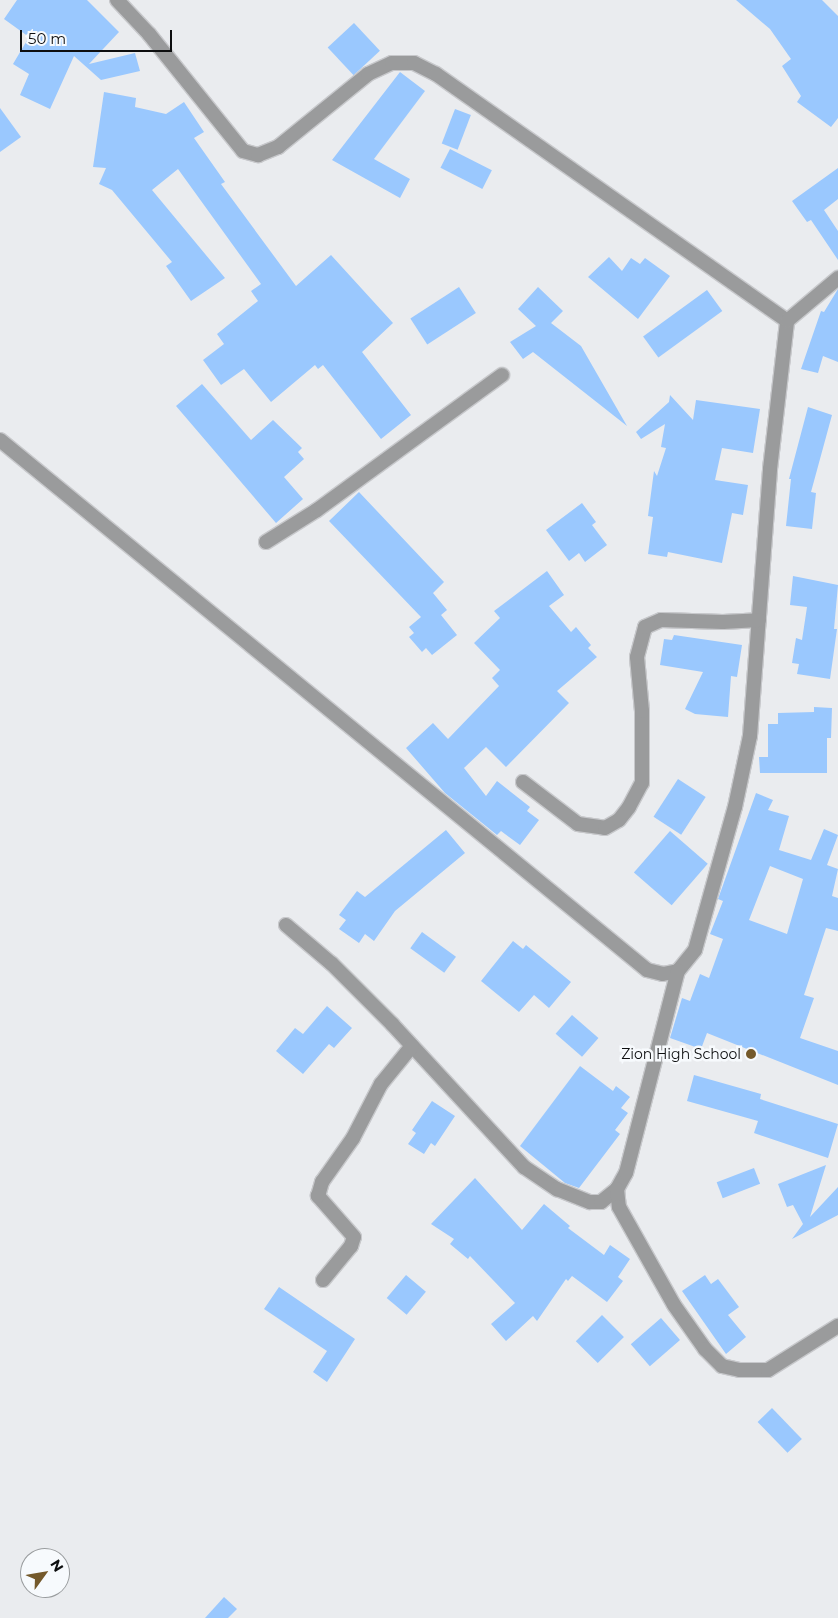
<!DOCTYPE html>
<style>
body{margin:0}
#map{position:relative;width:838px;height:1618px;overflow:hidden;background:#eaecef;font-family:Montserrat,sans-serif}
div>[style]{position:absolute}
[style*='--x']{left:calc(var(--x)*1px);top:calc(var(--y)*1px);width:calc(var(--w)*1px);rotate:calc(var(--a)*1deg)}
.building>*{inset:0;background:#9ac8fe;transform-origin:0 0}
.roads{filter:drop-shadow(1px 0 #c7c8cb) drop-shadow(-1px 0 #c7c8cb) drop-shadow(0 1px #c7c8cb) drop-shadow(0 -1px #c7c8cb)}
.minor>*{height:14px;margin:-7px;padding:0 7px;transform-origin:7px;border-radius:7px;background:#9a9b9c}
.dots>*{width:14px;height:14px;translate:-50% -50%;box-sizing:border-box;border:2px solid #f7fafd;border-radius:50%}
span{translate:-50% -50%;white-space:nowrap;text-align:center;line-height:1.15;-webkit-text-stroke:5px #f7fafd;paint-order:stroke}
.poi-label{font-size:14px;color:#0d0e0f}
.right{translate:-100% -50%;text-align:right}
.north{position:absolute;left:20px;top:1548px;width:50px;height:50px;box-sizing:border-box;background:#f7fafd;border:1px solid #999c9e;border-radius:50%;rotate:58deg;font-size:14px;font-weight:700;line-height:20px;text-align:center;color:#0d0e0f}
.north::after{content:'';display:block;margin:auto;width:18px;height:22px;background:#74592b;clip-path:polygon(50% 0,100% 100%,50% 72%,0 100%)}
.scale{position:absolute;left:20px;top:30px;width:152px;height:22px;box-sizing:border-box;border:2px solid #0d0e0f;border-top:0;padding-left:6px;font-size:15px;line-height:18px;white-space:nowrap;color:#0d0e0f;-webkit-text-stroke:4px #f7fafd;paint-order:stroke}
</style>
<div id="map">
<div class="building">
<div style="clip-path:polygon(17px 0,87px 0,119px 32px,89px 64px,135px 53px,140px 71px,101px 80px,74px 56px,50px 109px,20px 95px,29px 74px,13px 64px,29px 37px,4px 19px)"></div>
<div style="clip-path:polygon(736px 0,822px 0,838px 16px,838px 118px,831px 127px,797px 102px,801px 96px,782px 66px,791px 59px,770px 29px)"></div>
<div style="left:354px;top:23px;width:38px;height:36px;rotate:47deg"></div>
<div style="clip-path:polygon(400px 72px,425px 91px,374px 159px,410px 179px,400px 198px,332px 160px)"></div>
<div style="clip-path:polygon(104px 92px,136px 98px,135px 107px,166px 114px,184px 102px,204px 132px,194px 138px,225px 182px,221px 184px,296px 286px,331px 255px,393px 323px,362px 352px,411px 415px,381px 439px,323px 365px,318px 369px,315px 365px,271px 402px,244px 369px,221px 385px,203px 360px,224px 344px,217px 334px,258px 301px,251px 291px,261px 284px,178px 169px,152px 190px,225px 278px,191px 301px,166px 266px,172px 262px,112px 190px,99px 184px,106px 168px,93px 167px)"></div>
<div style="clip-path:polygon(0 108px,21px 137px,0 152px)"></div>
<div style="left:455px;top:109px;width:17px;height:37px;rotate:21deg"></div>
<div style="left:450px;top:149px;width:47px;height:21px;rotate:27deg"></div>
<div style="clip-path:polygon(838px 168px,838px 199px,824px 210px,838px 231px,838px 260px,811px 220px,807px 222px,792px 201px)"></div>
<div style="clip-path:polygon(609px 257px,622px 271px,631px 258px,640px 264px,645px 258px,670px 276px,638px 319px,588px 277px)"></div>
<div style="left:459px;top:287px;width:31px;height:58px;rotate:57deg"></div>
<div style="clip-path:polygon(538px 287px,563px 311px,551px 323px,581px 346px,627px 426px,533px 352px,523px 359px,510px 342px,536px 326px,518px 309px)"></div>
<div style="clip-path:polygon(838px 289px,838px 362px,823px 356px,818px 373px,801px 369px,821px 311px,824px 312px)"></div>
<div style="left:707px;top:290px;width:26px;height:79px;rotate:54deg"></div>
<div style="clip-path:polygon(202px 384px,251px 440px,273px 420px,302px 448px,298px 452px,304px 459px,284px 477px,303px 499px,276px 523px,176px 406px)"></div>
<div style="clip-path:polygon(670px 395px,693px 420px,696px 400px,760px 409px,753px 453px,722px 448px,715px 480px,748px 485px,743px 515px,732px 513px,722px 563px,668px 552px,667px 557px,648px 554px,653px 517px,648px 516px,654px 471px,657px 476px,666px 448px,661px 447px,665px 424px,641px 439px,636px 432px,669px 402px)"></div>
<div style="clip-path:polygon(808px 407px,832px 415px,811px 492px,816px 493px,812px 529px,786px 526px,791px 479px,789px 479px)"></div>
<div style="clip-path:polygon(359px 492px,444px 582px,433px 593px,447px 610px,441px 615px,457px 635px,432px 655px,426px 648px,422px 652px,409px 637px,414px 633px,409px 627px,421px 617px,329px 521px)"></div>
<div style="clip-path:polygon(582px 503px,596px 522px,592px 525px,607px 545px,585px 562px,579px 553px,569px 561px,546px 530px)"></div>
<div style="clip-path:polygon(547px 571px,564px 595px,549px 606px,571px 632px,576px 627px,591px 645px,588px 648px,597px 657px,557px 691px,569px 703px,506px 767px,486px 747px,464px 768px,486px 796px,497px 781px,530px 807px,527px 811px,539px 820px,520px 845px,501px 831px,497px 835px,445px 793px,406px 748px,433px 723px,448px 739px,499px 686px,492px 678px,500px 670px,474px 643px,500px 618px,494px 611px)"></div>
<div style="clip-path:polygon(793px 576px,838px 585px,834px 629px,837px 629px,830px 679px,797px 674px,799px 664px,792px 663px,796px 638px,802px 640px,807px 607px,790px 605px)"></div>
<div style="clip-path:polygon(674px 635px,742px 645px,737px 677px,731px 676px,728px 717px,695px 714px,685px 709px,703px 672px,660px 665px,664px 639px,672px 640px)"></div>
<div style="clip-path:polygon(814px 707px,832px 708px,831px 738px,827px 738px,827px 773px,760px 773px,759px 757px,768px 757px,768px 724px,778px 724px,778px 713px,814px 712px)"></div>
<div style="left:678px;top:779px;width:33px;height:45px;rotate:33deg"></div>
<div style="clip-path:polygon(evenodd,756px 793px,773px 800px,768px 810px,789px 816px,779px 850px,811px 860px,824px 829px,838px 835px,827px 865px,838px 869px,832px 896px,838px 898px,838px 931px,826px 928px,804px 995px,814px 998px,800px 1038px,838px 1051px,838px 1085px,707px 1033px,701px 1049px,670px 1038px,682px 998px,690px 1001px,700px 974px,709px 978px,723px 939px,710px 934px,723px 901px,718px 899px,756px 793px,770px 866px,803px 879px,787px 934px,749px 920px,770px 866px)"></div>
<div style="clip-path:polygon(446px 830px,465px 853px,395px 911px,374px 941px,365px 934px,359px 943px,339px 929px,346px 920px,339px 915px,357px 891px,365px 897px)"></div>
<div style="left:670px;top:831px;width:50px;height:55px;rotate:41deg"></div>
<div style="left:422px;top:932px;width:42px;height:20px;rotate:36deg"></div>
<div style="clip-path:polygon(513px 941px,523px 949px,526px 945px,571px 982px,549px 1008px,534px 995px,519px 1012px,481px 981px)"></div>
<div style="clip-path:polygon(327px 1006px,352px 1028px,334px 1048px,329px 1044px,303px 1074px,276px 1051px,295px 1028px,303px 1034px)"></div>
<div style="left:572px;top:1015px;width:35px;height:25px;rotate:41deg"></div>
<div style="clip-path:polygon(580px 1066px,613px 1091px,616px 1086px,630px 1097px,621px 1108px,628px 1113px,615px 1130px,620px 1134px,579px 1188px,565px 1183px,520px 1146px)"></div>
<div style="clip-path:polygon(694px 1075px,761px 1094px,760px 1099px,838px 1124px,828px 1158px,754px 1133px,758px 1121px,687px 1101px)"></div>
<div style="clip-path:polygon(432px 1101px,455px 1116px,435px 1146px,431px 1143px,424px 1154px,408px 1144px,416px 1133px,412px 1130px)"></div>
<div style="clip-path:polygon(826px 1165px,810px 1217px,838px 1187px,838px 1215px,792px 1239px,803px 1224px,793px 1205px,787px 1207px,778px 1184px)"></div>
<div style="left:754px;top:1168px;width:17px;height:40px;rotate:69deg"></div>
<div style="clip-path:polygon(475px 1178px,522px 1230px,544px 1204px,570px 1226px,568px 1228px,604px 1255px,610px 1245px,630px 1259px,618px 1277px,623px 1281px,607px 1302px,572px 1276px,568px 1281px,566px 1279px,537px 1321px,533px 1316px,506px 1341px,491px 1324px,515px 1303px,470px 1256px,468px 1259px,450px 1244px,454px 1239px,431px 1224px)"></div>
<div style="left:406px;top:1275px;width:26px;height:30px;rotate:40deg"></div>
<div style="clip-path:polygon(705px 1275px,711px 1284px,718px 1279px,739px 1307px,728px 1315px,746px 1337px,726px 1354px,682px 1291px)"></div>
<div style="clip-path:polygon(279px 1287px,355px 1339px,327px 1382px,313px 1372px,327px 1351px,264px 1309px)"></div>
<div style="left:602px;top:1315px;width:31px;height:37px;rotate:45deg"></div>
<div style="left:661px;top:1318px;width:29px;height:40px;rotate:49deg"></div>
<div style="left:772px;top:1408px;width:43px;height:20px;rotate:46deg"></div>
<div style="clip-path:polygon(224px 1597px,237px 1609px,228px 1618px,205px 1618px)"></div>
</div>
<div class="roads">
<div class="minor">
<div style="--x:117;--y:0;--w:47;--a:46.7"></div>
<div style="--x:149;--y:34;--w:150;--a:51.2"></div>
<div style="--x:243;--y:151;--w:16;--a:15"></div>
<div style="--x:258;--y:155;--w:22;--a:-22"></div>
<div style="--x:278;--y:147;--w:116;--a:-39"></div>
<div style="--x:368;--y:74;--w:26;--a:-25"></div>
<div style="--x:392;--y:63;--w:22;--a:0"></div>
<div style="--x:414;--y:63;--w:25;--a:27"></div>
<div style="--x:436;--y:74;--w:429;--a:35.1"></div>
<div style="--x:0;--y:440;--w:836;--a:39.32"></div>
<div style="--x:647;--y:970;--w:16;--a:14"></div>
<div style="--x:663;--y:974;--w:15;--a:-11"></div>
<div style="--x:678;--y:971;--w:27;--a:-51"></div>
<div style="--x:695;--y:950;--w:148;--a:-74.4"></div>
<div style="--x:735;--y:807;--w:73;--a:-78.1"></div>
<div style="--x:750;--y:736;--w:268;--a:-85.7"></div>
<div style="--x:770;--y:469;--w:149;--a:-83.4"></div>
<div style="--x:787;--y:321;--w:67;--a:-40.1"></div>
<div style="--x:266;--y:542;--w:60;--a:-32.1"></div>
<div style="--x:317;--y:510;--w:229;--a:-36.1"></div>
<div style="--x:523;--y:782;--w:69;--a:37.4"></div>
<div style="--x:578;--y:824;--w:27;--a:8"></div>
<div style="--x:605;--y:828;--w:16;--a:-30"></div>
<div style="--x:619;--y:820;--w:16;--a:-52"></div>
<div style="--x:629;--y:807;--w:27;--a:-62"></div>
<div style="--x:642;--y:783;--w:72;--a:-90"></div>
<div style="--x:642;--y:711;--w:54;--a:-95.3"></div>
<div style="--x:637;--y:657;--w:31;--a:-75"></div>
<div style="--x:645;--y:627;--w:17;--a:-24"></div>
<div style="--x:661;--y:620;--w:62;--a:1.8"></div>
<div style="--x:723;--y:622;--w:36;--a:-3"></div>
<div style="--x:286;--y:925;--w:60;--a:40.3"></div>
<div style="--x:332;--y:964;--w:85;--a:45"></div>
<div style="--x:392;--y:1024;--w:195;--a:47.3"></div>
<div style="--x:524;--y:1167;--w:40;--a:34"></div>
<div style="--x:557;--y:1189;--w:35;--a:22"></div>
<div style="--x:590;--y:1202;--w:11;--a:0"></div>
<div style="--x:601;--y:1202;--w:21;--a:-39"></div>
<div style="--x:617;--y:1189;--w:18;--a:-61"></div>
<div style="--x:626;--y:1173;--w:209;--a:-75.6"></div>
<div style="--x:617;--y:1189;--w:18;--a:84"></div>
<div style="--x:619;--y:1207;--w:112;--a:60.7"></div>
<div style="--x:674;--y:1305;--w:54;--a:54.8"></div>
<div style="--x:705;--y:1349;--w:24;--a:45"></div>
<div style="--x:722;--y:1366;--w:18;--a:13"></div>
<div style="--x:740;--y:1370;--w:28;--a:0"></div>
<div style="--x:768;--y:1370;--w:83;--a:-32.2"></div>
<div style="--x:323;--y:1280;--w:44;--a:-50.5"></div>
<div style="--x:351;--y:1246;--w:9;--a:-72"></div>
<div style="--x:354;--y:1237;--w:55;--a:-131.3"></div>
<div style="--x:318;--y:1196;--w:15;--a:-74"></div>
<div style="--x:322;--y:1182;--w:54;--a:-54.8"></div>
<div style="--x:353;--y:1138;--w:61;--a:-62.6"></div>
<div style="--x:381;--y:1084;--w:49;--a:-50.8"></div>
</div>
</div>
<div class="dots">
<div style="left:751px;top:1054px;background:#74592b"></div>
</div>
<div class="poi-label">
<span class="right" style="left:741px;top:1054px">Zion High School</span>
</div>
<div class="north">N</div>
<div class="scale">50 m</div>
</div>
